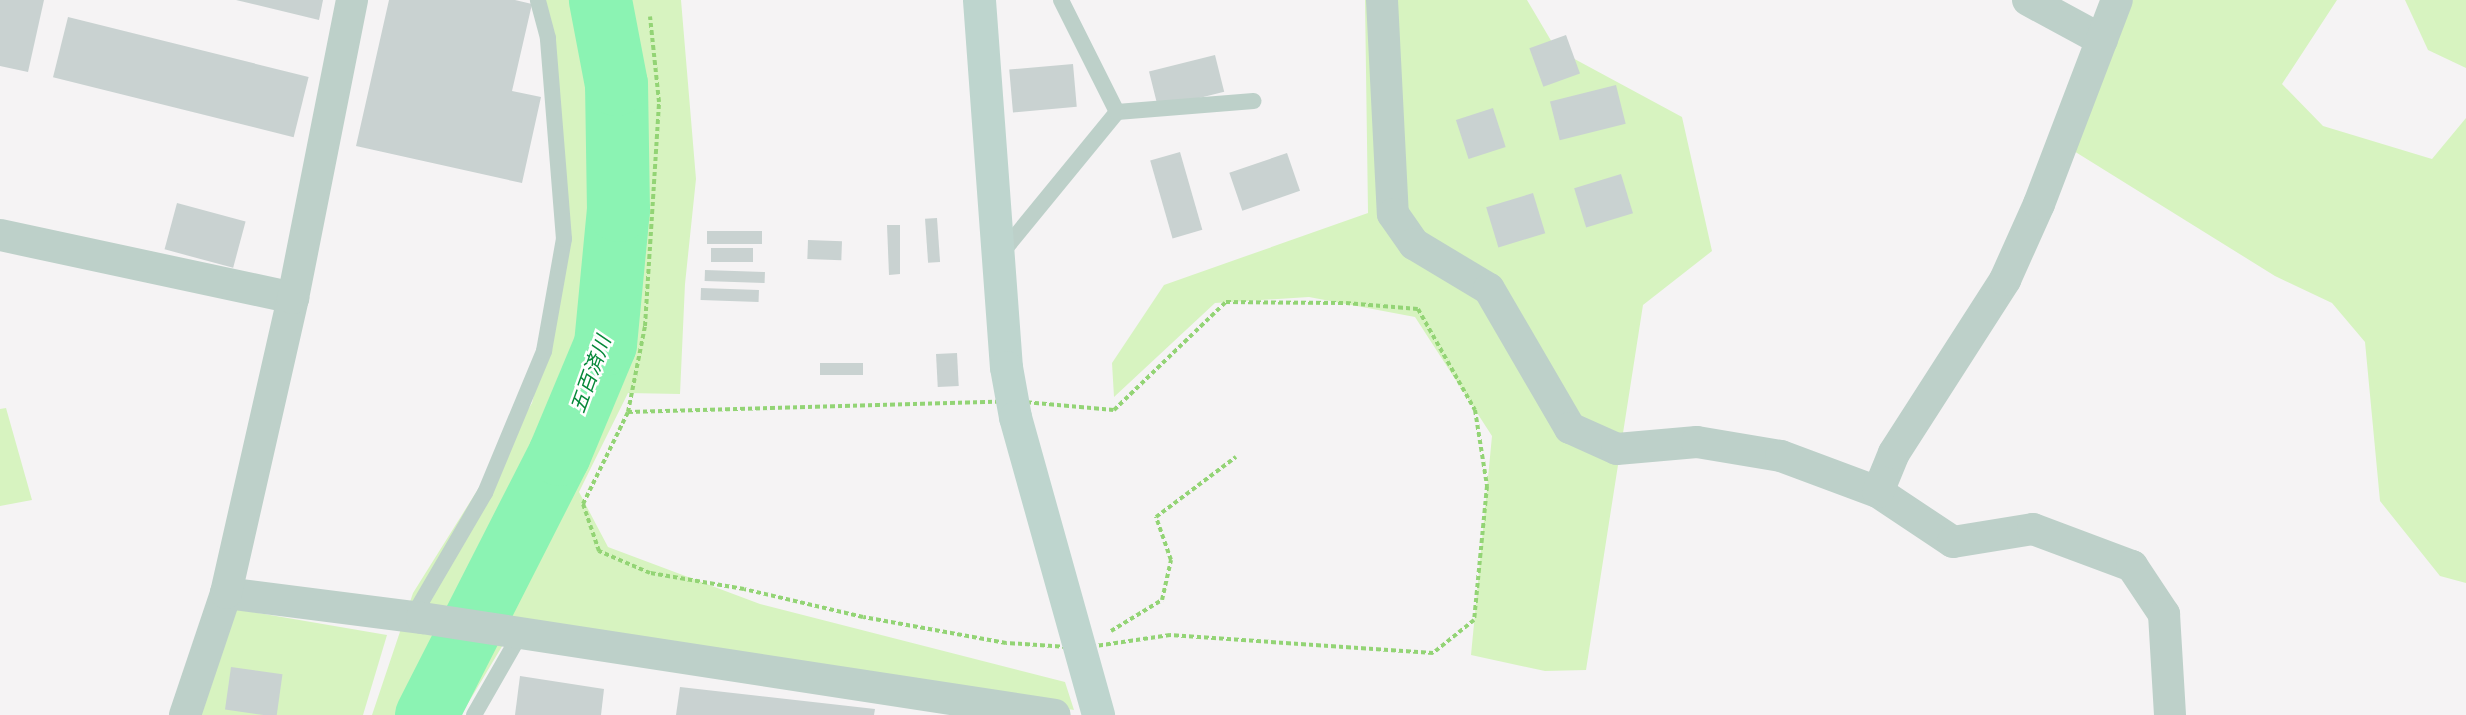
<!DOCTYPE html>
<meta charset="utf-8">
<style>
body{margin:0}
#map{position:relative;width:2466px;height:715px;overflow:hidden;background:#f5f3f4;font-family:"Golos Text","Noto Sans JP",sans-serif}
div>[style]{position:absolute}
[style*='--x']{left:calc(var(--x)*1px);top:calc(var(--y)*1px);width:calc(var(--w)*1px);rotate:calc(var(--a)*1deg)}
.green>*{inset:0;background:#d7f3c0}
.river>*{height:63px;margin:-31.5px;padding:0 31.5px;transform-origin:31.5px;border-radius:31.5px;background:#8bf3b3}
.building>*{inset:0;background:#c9d2d1;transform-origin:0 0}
.path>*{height:4px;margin-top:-2px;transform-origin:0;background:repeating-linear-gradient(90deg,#93d475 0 4.5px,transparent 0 7.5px)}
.lane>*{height:16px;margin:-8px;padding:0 8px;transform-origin:8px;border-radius:8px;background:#bdd0c9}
.street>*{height:32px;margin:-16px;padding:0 16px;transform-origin:16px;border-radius:16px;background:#bdd0c9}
.secondary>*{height:33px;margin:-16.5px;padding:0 16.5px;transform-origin:16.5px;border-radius:16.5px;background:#bed5ce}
span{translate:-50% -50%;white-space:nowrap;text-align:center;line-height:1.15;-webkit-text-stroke:5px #fff;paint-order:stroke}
.water-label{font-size:20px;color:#068839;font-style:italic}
</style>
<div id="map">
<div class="green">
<div style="clip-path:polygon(539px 0,681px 0,696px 179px,685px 284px,680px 394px,628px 393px,579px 492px,608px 547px,760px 604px,1065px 682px,1074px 710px,519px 618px,461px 715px,372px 715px,413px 593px,532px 403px,557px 302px,558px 84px)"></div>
<div style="clip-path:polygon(1365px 0,1527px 0,1556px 49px,1682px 117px,1712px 251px,1643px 305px,1586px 670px,1545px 671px,1471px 655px,1492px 436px,1415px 317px,1309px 297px,1215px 303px,1114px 397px,1112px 363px,1164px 285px,1368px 213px)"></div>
<div style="clip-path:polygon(2118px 0,2337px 0,2282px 84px,2323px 126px,2432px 159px,2466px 118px,2466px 583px,2440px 576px,2380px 501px,2365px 342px,2332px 303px,2275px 276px,2061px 143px)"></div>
<div style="clip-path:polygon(2405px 0,2466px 0,2466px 68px,2428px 50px)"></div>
<div style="clip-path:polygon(6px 408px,32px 500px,0 506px,0 409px)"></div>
<div style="clip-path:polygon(235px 609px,387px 635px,363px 715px,198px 715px)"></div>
</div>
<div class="river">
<div style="--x:426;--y:715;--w:293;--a:-63"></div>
<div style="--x:559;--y:454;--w:119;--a:-67.3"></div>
<div style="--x:605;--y:344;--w:135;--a:-84.5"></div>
<div style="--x:618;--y:210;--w:126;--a:-90.9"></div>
<div style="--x:616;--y:84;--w:86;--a:-100.8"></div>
</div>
<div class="building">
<div style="clip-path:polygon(0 0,44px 0,28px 72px,0 66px)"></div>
<div style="clip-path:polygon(236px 0,323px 0,319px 20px)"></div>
<div style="clip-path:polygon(389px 0,515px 0,532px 4px,512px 91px,541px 97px,522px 183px,356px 146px)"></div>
<div style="left:68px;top:17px;width:248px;height:62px;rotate:14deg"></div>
<div style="left:1566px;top:35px;width:41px;height:39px;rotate:70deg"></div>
<div style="left:1215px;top:55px;width:38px;height:68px;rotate:76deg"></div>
<div style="left:1073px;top:64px;width:43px;height:64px;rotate:85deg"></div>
<div style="left:1616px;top:85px;width:40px;height:68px;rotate:76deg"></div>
<div style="left:1493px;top:108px;width:41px;height:39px;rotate:72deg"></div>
<div style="left:1180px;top:152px;width:81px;height:31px;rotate:74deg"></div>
<div style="left:1287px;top:153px;width:40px;height:61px;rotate:71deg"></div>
<div style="left:1621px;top:174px;width:41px;height:49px;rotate:73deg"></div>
<div style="left:1533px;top:193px;width:42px;height:49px;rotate:73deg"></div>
<div style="left:177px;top:203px;width:71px;height:48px;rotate:15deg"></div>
<div style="left:937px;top:218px;width:44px;height:12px;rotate:86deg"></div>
<div style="clip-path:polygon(887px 225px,900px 225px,900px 274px,889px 275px)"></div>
<div style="left:762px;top:231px;width:13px;height:55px;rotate:90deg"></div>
<div style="left:808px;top:240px;width:34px;height:19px;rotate:2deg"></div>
<div style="left:753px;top:248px;width:14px;height:42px;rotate:90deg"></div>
<div style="left:705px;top:270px;width:60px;height:11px;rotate:2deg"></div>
<div style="left:701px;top:288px;width:58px;height:12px;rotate:2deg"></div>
<div style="left:957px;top:353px;width:33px;height:21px;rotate:87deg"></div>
<div style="left:820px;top:363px;width:43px;height:12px"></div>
<div style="left:231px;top:667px;width:52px;height:43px;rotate:8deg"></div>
<div style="clip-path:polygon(520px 676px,604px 689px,601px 715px,515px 715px)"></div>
<div style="clip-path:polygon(680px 687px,875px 709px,874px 715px,676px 715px)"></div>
</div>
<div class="path">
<div style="--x:1226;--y:302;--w:120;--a:0.5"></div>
<div style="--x:1346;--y:303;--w:72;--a:4.8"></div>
<div style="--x:1418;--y:309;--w:116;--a:60.6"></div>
<div style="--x:1475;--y:410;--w:77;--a:81"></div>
<div style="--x:1487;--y:486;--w:135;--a:95.5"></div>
<div style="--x:1474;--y:620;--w:53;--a:141.2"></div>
<div style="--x:1433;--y:653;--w:264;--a:-176.1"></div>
<div style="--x:1170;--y:635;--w:89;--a:171.6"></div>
<div style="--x:1082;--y:648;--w:76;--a:-176.2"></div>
<div style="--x:1006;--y:643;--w:145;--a:-169.7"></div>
<div style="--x:863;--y:617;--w:122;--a:-166.8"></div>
<div style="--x:744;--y:589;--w:95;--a:-170.3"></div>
<div style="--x:650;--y:573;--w:56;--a:-156.7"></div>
<div style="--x:599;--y:551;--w:50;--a:-108.8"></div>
<div style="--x:583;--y:504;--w:102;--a:-63.9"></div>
<div style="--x:628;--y:412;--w:384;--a:-1.6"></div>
<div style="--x:1012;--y:401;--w:102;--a:5"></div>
<div style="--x:1114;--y:410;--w:156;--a:-44"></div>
<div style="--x:628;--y:412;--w:88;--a:-78.8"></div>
<div style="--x:645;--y:326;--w:224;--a:-86.4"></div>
<div style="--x:659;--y:102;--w:86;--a:-96"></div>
<div style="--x:1111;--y:631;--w:60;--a:-31.3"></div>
<div style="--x:1162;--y:600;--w:41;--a:-77.3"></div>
<div style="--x:1171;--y:560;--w:46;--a:-109.2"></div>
<div style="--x:1156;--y:517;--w:100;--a:-36.9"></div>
</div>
<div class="lane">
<div style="--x:1117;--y:112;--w:137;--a:-4.6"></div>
<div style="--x:1000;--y:255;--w:185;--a:-50.7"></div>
<div style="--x:1117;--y:112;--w:125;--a:-116.6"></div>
<div style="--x:413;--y:616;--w:143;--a:-59.7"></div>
<div style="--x:485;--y:493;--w:154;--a:-67.4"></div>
<div style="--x:544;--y:351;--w:114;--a:-79.9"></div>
<div style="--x:564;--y:239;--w:202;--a:-94.6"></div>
<div style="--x:548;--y:38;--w:39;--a:-105"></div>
<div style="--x:474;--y:715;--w:95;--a:-60.2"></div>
</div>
<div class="street">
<div style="--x:1382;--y:0;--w:214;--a:87.1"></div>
<div style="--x:1393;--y:214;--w:37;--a:55"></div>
<div style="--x:1414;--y:244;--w:87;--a:31"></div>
<div style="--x:1489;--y:289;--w:161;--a:59.8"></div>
<div style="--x:1570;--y:428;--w:51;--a:24.1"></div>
<div style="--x:1617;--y:449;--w:80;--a:-5"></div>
<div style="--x:1697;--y:442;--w:85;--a:9.5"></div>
<div style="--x:1781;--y:456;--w:103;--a:20.4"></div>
<div style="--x:1878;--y:492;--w:90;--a:33.7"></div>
<div style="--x:1953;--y:542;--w:81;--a:-9.2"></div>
<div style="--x:2033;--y:529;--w:106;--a:20.5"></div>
<div style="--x:2132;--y:566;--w:58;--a:56.3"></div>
<div style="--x:2164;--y:614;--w:101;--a:86.6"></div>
<div style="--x:2028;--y:0;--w:84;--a:28.4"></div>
<div style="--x:0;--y:235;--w:300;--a:12.1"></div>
<div style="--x:1878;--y:492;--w:42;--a:-67.7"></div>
<div style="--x:1894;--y:453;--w:206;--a:-57.3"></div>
<div style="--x:2005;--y:280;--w:83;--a:-65.9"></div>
<div style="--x:2039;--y:204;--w:218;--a:-69.1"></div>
<div style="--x:226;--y:593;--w:198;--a:7.3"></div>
<div style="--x:422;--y:618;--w:640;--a:8.71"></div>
<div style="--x:185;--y:715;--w:129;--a:-71.4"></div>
<div style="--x:226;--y:593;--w:303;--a:-77.2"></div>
<div style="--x:293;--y:298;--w:304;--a:-78.8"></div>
</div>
<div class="secondary">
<div style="--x:979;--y:0;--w:368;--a:85.8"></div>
<div style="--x:1006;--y:367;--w:51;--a:79.8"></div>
<div style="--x:1015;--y:417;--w:309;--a:74.4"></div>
</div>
<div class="water-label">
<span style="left:590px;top:374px;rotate:-70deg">五百済川</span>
</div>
</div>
